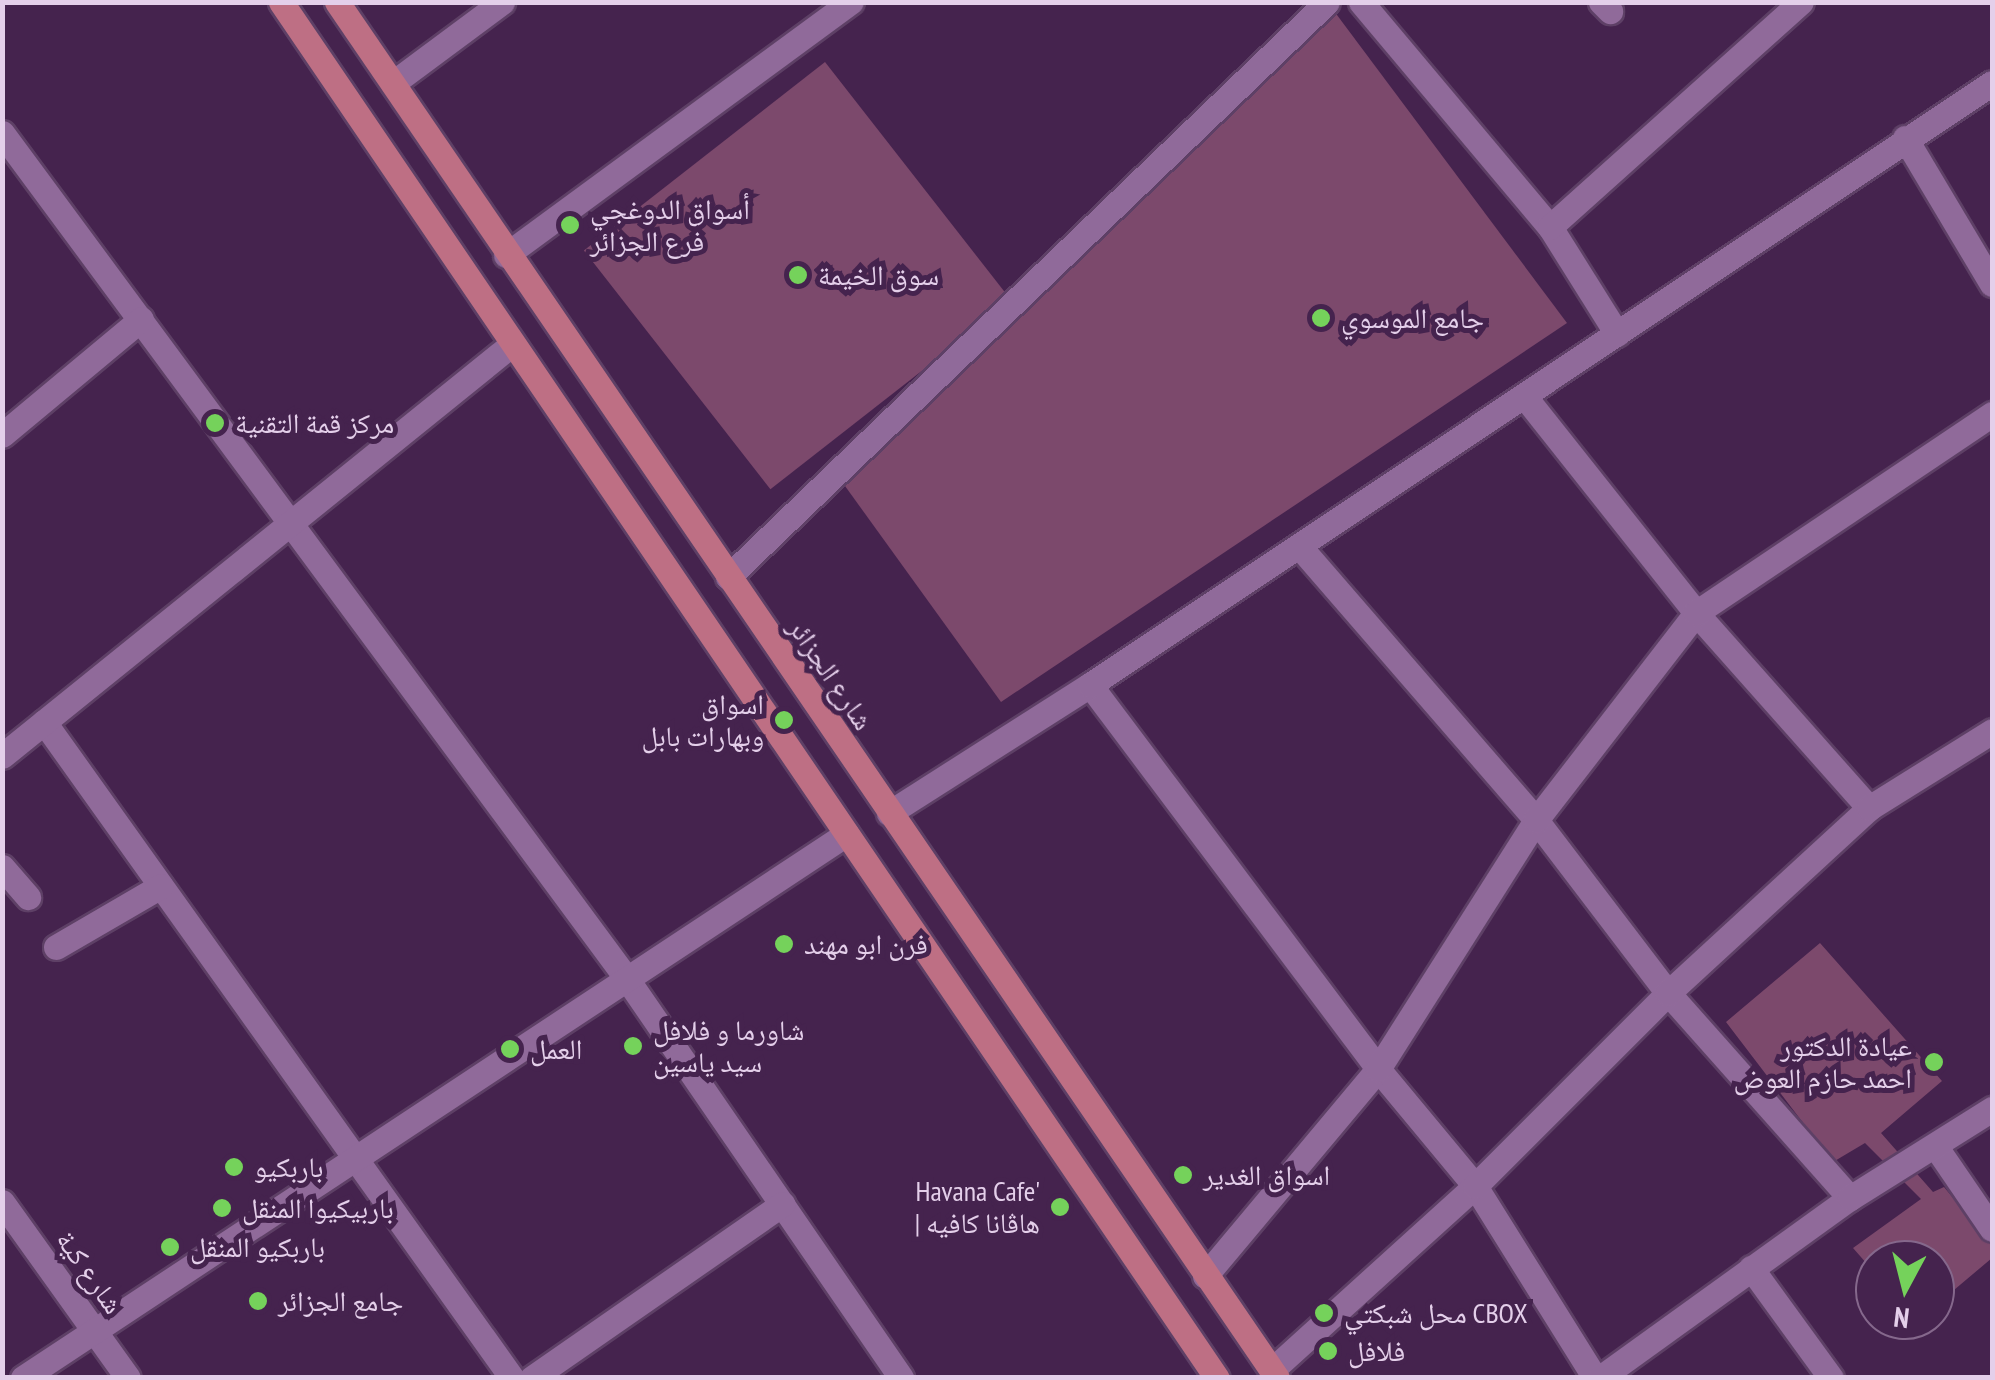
<!DOCTYPE html>
<meta charset="utf-8">
<style>
body{margin:0}
#map{position:relative;width:1995px;height:1380px;overflow:hidden;background:#45234e;font-family:"PT Sans Narrow","Noto Naskh Arabic",sans-serif}
div>[style]{position:absolute}
[style*='--x']{left:calc(var(--x)*1px);top:calc(var(--y)*1px);width:calc(var(--w)*1px);rotate:calc(var(--a)*1deg)}
.building>*{inset:0;background:#7c496c;transform-origin:0 0}
.roads{filter:drop-shadow(2px 0 #5e4066) drop-shadow(-2px 0 #5e4066) drop-shadow(0 2px #5e4066) drop-shadow(0 -2px #5e4066)}
.minor>*{height:25px;margin:-12.5px;padding:0 12.5px;transform-origin:12.5px;border-radius:12.5px;background:#906a9a}
.major>*{height:25px;margin:-12.5px;padding:0 12.5px;transform-origin:12.5px;border-radius:12.5px;background:#be6f84}
.dots>*{width:28px;height:28px;translate:-50% -50%;box-sizing:border-box;border:5px solid #45234e;border-radius:50%}
span{translate:-50% -50%;white-space:nowrap;text-align:center;line-height:1.15;-webkit-text-stroke:10px #45234e;paint-order:stroke}
.poi-label{font-size:28px;color:#e4cfea}
.left{translate:0 -50%;text-align:left}
.right{translate:-100% -50%;text-align:right}
.street-label{font-size:28px;color:#e4cfea}
.frame{position:absolute;inset:0;border:5px solid #e4cfea;pointer-events:none}
.north{position:absolute;left:1855px;top:1240px;width:100px;height:100px;box-sizing:border-box;background:#45234e;border:2px solid #85688c;border-radius:50%;rotate:187deg;font-size:28px;font-weight:700;line-height:40px;text-align:center;color:#e4cfea}
.north::after{content:'';display:block;margin:auto;width:35px;height:45px;background:#75d25b;clip-path:polygon(50% 0,100% 100%,50% 72%,0 100%)}
</style>
<div id="map">
<div class="building">
<div style="clip-path:polygon(1334px 11px,1567px 323px,1001px 702px,845px 486px)"></div>
<div style="left:825px;top:62px;width:303px;height:306px;rotate:52deg"></div>
<div style="clip-path:polygon(1820px 943px,1942px 1081px,1881px 1133px,1933px 1192px,1944px 1187px,1992px 1245px,1992px 1258px,1935px 1306px,1935px 1260px,1875px 1260px,1875px 1273px,1853px 1248px,1921px 1199px,1865px 1143px,1833px 1162px,1726px 1022px)"></div>
</div>
<div class="roads">
<div class="minor">
<div style="--x:1361;--y:2;--w:294;--a:50"></div>
<div style="--x:1550;--y:227;--w:126;--a:57.9"></div>
<div style="--x:1601;--y:2;--w:13;--a:45"></div>
<div style="--x:393;--y:83;--w:136;--a:-36.6"></div>
<div style="--x:2;--y:133;--w:1052;--a:53.54"></div>
<div style="--x:627;--y:979;--w:484;--a:55.5"></div>
<div style="--x:1905;--y:138;--w:170;--a:59.2"></div>
<div style="--x:1550;--y:227;--w:337;--a:-41.9"></div>
<div style="--x:506;--y:255;--w:428;--a:-36.3"></div>
<div style="--x:1525;--y:397;--w:275;--a:51.6"></div>
<div style="--x:1696;--y:613;--w:261;--a:48.4"></div>
<div style="--x:2;--y:435;--w:181;--a:-39.8"></div>
<div style="--x:1299;--y:546;--w:362;--a:49.1"></div>
<div style="--x:1536;--y:820;--w:218;--a:52.7"></div>
<div style="--x:1668;--y:993;--w:274;--a:48.4"></div>
<div style="--x:728;--y:577;--w:830;--a:-43.83"></div>
<div style="--x:1090;--y:685;--w:480;--a:53.1"></div>
<div style="--x:1378;--y:1069;--w:152;--a:50.3"></div>
<div style="--x:1475;--y:1186;--w:226;--a:58"></div>
<div style="--x:44;--y:722;--w:806;--a:54.5"></div>
<div style="--x:2;--y:756;--w:654;--a:-38.92"></div>
<div style="--x:889;--y:813;--w:238;--a:-32.5"></div>
<div style="--x:1090;--y:685;--w:1084;--a:-33.72"></div>
<div style="--x:2;--y:867;--w:40;--a:49"></div>
<div style="--x:56;--y:947;--w:121;--a:-30.2"></div>
<div style="--x:1936;--y:1147;--w:99;--a:55.7"></div>
<div style="--x:2;--y:1202;--w:216;--a:54.4"></div>
<div style="--x:1751;--y:1268;--w:136;--a:54"></div>
<div style="--x:1205;--y:1276;--w:270;--a:-50.1"></div>
<div style="--x:1378;--y:1069;--w:295;--a:-57.6"></div>
<div style="--x:1536;--y:820;--w:262;--a:-52.3"></div>
<div style="--x:1696;--y:613;--w:357;--a:-33.9"></div>
<div style="--x:1272;--y:1370;--w:274;--a:-42.2"></div>
<div style="--x:1475;--y:1186;--w:273;--a:-45"></div>
<div style="--x:1668;--y:993;--w:273;--a:-42.6"></div>
<div style="--x:1869;--y:808;--w:145;--a:-32"></div>
<div style="--x:23;--y:1378;--w:987;--a:-33.46"></div>
<div style="--x:532;--y:1378;--w:305;--a:-34.8"></div>
<div style="--x:1600;--y:1378;--w:308;--a:-35.8"></div>
<div style="--x:1850;--y:1198;--w:168;--a:-32.1"></div>
</div>
<div class="major">
<div style="--x:281;--y:2;--w:1664;--a:55.78"></div>
<div style="--x:337;--y:2;--w:1666;--a:55.66"></div>
</div>
</div>
<div class="dots">
<div style="left:570px;top:225px;background:#75d25b"></div>
<div style="left:798px;top:275px;background:#75d25b"></div>
<div style="left:1321px;top:318px;background:#75d25b"></div>
<div style="left:215px;top:423px;background:#75d25b"></div>
<div style="left:784px;top:720px;background:#75d25b"></div>
<div style="left:784px;top:944px;background:#75d25b"></div>
<div style="left:633px;top:1046px;background:#75d25b"></div>
<div style="left:510px;top:1049px;background:#75d25b"></div>
<div style="left:1934px;top:1062px;background:#75d25b"></div>
<div style="left:234px;top:1167px;background:#75d25b"></div>
<div style="left:1183px;top:1175px;background:#75d25b"></div>
<div style="left:1060px;top:1207px;background:#75d25b"></div>
<div style="left:222px;top:1208px;background:#75d25b"></div>
<div style="left:170px;top:1247px;background:#75d25b"></div>
<div style="left:258px;top:1301px;background:#75d25b"></div>
<div style="left:1324px;top:1313px;background:#75d25b"></div>
<div style="left:1328px;top:1351px;background:#75d25b"></div>
</div>
<div class="poi-label">
<span class="left" style="left:590px;top:225px">أسواق الدوغجي<br>فرع الجزائر</span>
<span class="left" style="left:818px;top:275px">سوق الخيمة</span>
<span class="left" style="left:1341px;top:318px">جامع الموسوي</span>
<span class="left" style="left:235px;top:423px">مركز قمة التقنية</span>
<span class="right" style="left:764px;top:720px">اسواق<br>وبهارات بابل</span>
<span class="left" style="left:804px;top:944px">فرن ابو مهند</span>
<span class="left" style="left:653px;top:1046px">شاورما و فلافل<br>سيد ياسين</span>
<span class="right" style="left:1912px;top:1062px">عيادة الدكتور<br>احمد حازم العوض</span>
<span class="left" style="left:530px;top:1049px">العمل</span>
<span class="left" style="left:254px;top:1167px">باربكيو</span>
<span class="left" style="left:1203px;top:1175px">اسواق الغدير</span>
<span class="right" style="left:1040px;top:1207px">Havana Cafe'<br>| هاڤانا كافيه</span>
<span class="left" style="left:242px;top:1208px">باربيكيوا المنقل</span>
<span class="left" style="left:190px;top:1247px">باربكيو المنقل</span>
<span class="left" style="left:278px;top:1301px">جامع الجزائر</span>
<span class="left" style="left:1344px;top:1313px">محل شبكتي CBOX</span>
<span class="left" style="left:1348px;top:1351px">فلافل</span>
</div>
<div class="street-label">
<span style="left:831px;top:674px;rotate:56deg">شارع الجزائر</span>
<span style="left:90px;top:1272px;rotate:55deg">شارع كية</span>
</div>
<div class="frame"></div>
<div class="north">N</div>
</div>
